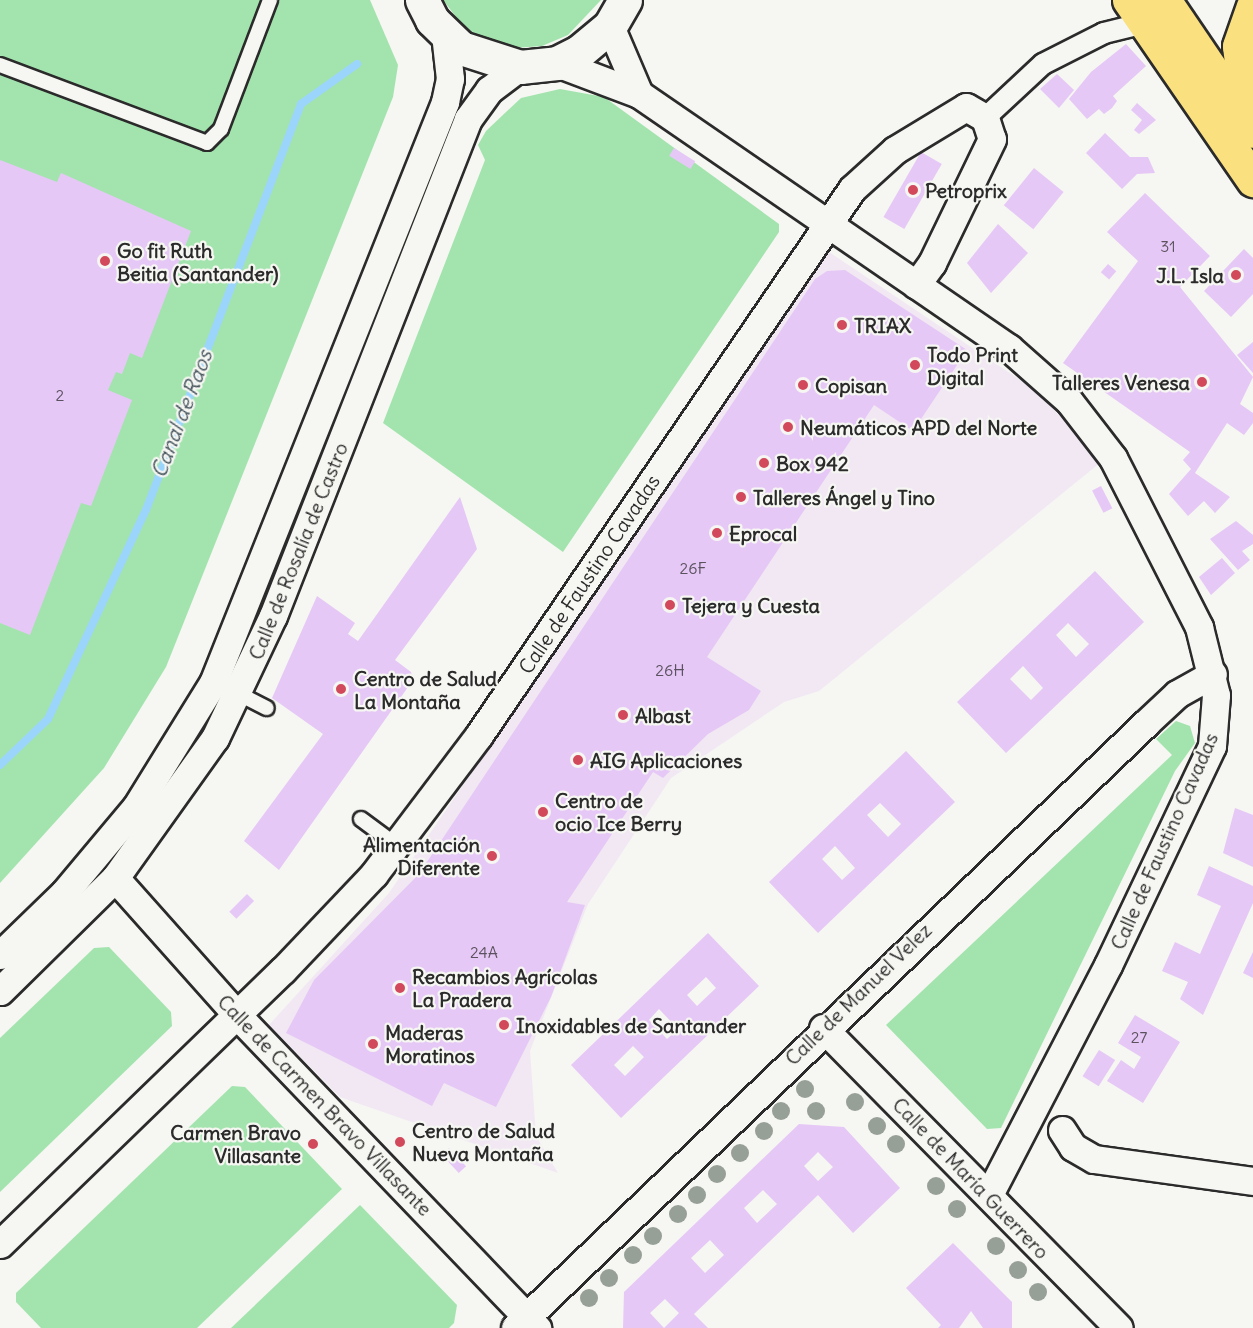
<!DOCTYPE html>
<meta charset="utf-8">
<style>
body{margin:0}
#map{position:relative;width:1253px;height:1328px;overflow:hidden;background:#f6f6f2;font-family:Delius,sans-serif}
div>[style]{position:absolute}
[style*='--x']{left:calc(var(--x)*1px);top:calc(var(--y)*1px);width:calc(var(--w)*1px);rotate:calc(var(--a)*1deg)}
.built>*{inset:0;background:#f1e8f3}
.green>*{inset:0;background:#a3e4ae}
.stream>*{height:8px;margin:-4px;padding:0 4px;transform-origin:4px;border-radius:4px;background:#9bd5fc}
.building>*{inset:0;background:#e6c8f6;transform-origin:0 0}
.roads{filter:drop-shadow(2px 0 #2b2b2b) drop-shadow(-2px 0 #2b2b2b) drop-shadow(0 2px #2b2b2b) drop-shadow(0 -2px #2b2b2b)}
.service>*{height:14px;margin:-7px;padding:0 7px;transform-origin:7px;border-radius:7px;background:#f6f6f2}
.pedestrian>*{height:20px;margin:-10px;padding:0 10px;transform-origin:10px;border-radius:10px;background:#f6f6f2}
.minor>*{height:27px;margin:-13.5px;padding:0 13.5px;transform-origin:13.5px;border-radius:13.5px;background:#f6f6f2}
.tertiary>*{height:33px;margin:-16.5px;padding:0 16.5px;transform-origin:16.5px;border-radius:16.5px;background:#f6f6f2}
.trunk>*{height:33px;margin:-16.5px;padding:0 16.5px;transform-origin:16.5px;border-radius:16.5px;background:#fbe080}
.trees>*{width:18px;height:18px;margin:-9px;border-radius:50%;background:#97a097}
.dots>*{width:16px;height:16px;translate:-50% -50%;box-sizing:border-box;border:3px solid #f6f6f2;border-radius:50%}
span{translate:-50% -50%;white-space:nowrap;text-align:center;line-height:1.15;-webkit-text-stroke:4.5px #f6f6f2;paint-order:stroke}
.number-label{font-size:16px;color:#5a525e}
.number-label span{-webkit-text-stroke-width:0}
.poi-label{font-size:20px;color:#2b2b2b;font-weight:700}
.left{translate:0 -50%;text-align:left}
.right{translate:-100% -50%;text-align:right}
.street-label{font-size:20px;color:#2b2b2b}
.water-label{font-size:21px;color:#47565f;font-style:italic}
</style>
<div id="map">
<div class="built">
<div style="clip-path:polygon(829px 252px,1038px 392px,1101px 462px,819px 691px,784px 702px,671px 778px,588px 904px,530px 1051px,536px 1136px,558px 1173px,340px 1097px,269px 1025px,389px 893px)"></div>
</div>
<div class="green">
<div style="clip-path:polygon(0 0,370px 0,398px 65px,393px 97px,166px 667px,104px 768px,0 883px)"></div>
<div style="clip-path:polygon(443px 0,601px 0,568px 35px,542px 46px,514px 48px,487px 41px,463px 26px)"></div>
<div style="clip-path:polygon(560px 89px,604px 97px,779px 224px,779px 232px,563px 552px,383px 423px,485px 160px,478px 145px,486px 131px,521px 98px)"></div>
<div style="clip-path:polygon(1176px 721px,1190px 726px,1195px 743px,1175px 771px,1001px 1128px,987px 1129px,886px 1025px,1172px 755px,1156px 739px)"></div>
<div style="clip-path:polygon(109px 947px,171px 1012px,172px 1026px,0 1192px,0 1038px,94px 948px)"></div>
<div style="clip-path:polygon(232px 1086px,245px 1087px,342px 1189px,197px 1328px,41px 1328px,16px 1302px,16px 1293px)"></div>
<div style="clip-path:polygon(360px 1205px,457px 1305px,454px 1323px,449px 1328px,231px 1328px)"></div>
</div>
<div class="stream">
<div style="--x:0;--y:765;--w:66;--a:-43.8"></div>
<div style="--x:48;--y:719;--w:231;--a:-64.9"></div>
<div style="--x:146;--y:510;--w:435;--a:-69.1"></div>
<div style="--x:301;--y:104;--w:69;--a:-35.5"></div>
</div>
<div class="building">
<div style="clip-path:polygon(1126px 44px,1146px 66px,1113px 96px,1117px 101px,1112px 108px,1104px 114px,1099px 109px,1087px 119px,1069px 99px,1091px 72px)"></div>
<div style="clip-path:polygon(1057px 74px,1074px 90px,1059px 108px,1040px 89px)"></div>
<div style="clip-path:polygon(1137px 103px,1156px 120px,1139px 134px,1134px 130px,1142px 120px,1131px 110px)"></div>
<div style="clip-path:polygon(1105px 133px,1130px 157px,1148px 157px,1155px 173px,1137px 174px,1122px 189px,1086px 153px)"></div>
<div style="left:674px;top:148px;width:25px;height:9px;rotate:32deg"></div>
<div style="left:921px;top:152px;width:24px;height:75px;rotate:30deg"></div>
<div style="clip-path:polygon(0 160px,57px 182px,61px 173px,191px 231px,142px 358px,130px 353px,122px 374px,116px 372px,108px 390px,132px 400px,91px 506px,81px 503px,30px 635px,0 623px)"></div>
<div style="left:1034px;top:168px;width:38px;height:48px;rotate:39deg"></div>
<div style="clip-path:polygon(1145px 193px,1210px 256px,1180px 287px,1253px 377px,1240px 404px,1253px 413px,1253px 423px,1244px 435px,1227px 423px,1195px 473px,1230px 497px,1215px 513px,1204px 501px,1188px 516px,1169px 494px,1191px 469px,1183px 460px,1190px 452px,1063px 363px,1138px 261px,1107px 232px)"></div>
<div style="clip-path:polygon(998px 224px,1028px 253px,991px 293px,967px 263px)"></div>
<div style="clip-path:polygon(1244px 249px,1253px 258px,1253px 294px,1231px 317px,1204px 291px)"></div>
<div style="left:1108px;top:264px;width:11px;height:11px;rotate:41deg"></div>
<div style="clip-path:polygon(845px 270px,967px 350px,913px 431px,874px 405px,707px 657px,761px 691px,749px 710px,708px 734px,663px 778px,653px 772px,567px 902px,585px 905px,551px 997px,496px 1107px,444px 1083px,432px 1106px,286px 1033px,314px 980px,419px 874px,815px 279px,827px 271px)"></div>
<div style="clip-path:polygon(1253px 342px,1253px 373px,1237px 355px)"></div>
<div style="left:1101px;top:486px;width:25px;height:10px;rotate:63deg"></div>
<div style="clip-path:polygon(460px 497px,477px 549px,395px 660px,411px 672px,413px 680px,279px 870px,244px 841px,323px 734px,272px 698px,317px 596px,355px 623px,348px 634px,358px 641px)"></div>
<div style="clip-path:polygon(1236px 521px,1253px 535px,1253px 544px,1242px 551px,1250px 560px,1238px 570px,1210px 539px)"></div>
<div style="clip-path:polygon(1222px 558px,1235px 573px,1211px 595px,1199px 577px)"></div>
<div style="clip-path:polygon(evenodd,1095px 571px,1144px 622px,1006px 753px,957px 702px,1095px 571px,1068px 623px,1089px 644px,1076px 657px,1056px 635px,1068px 623px,1095px 571px,1023px 666px,1043px 688px,1031px 700px,1010px 679px,1023px 666px)"></div>
<div style="clip-path:polygon(evenodd,906px 751px,955px 802px,818px 933px,769px 882px,906px 751px,880px 803px,901px 824px,888px 837px,867px 815px,880px 803px,906px 751px,835px 846px,855px 868px,842px 880px,822px 859px,835px 846px)"></div>
<div style="clip-path:polygon(1235px 808px,1253px 815px,1253px 867px,1223px 853px)"></div>
<div style="clip-path:polygon(1209px 866px,1253px 886px,1253px 903px,1203px 1015px,1180px 999px,1188px 982px,1162px 971px,1175px 942px,1200px 954px,1221px 906px,1197px 895px)"></div>
<div style="left:247px;top:894px;width:10px;height:25px;rotate:45deg"></div>
<div style="clip-path:polygon(evenodd,708px 933px,759px 986px,621px 1118px,571px 1065px,708px 933px,706px 977px,716px 988px,697px 1006px,687px 995px,706px 977px,708px 933px,659px 1009px,678px 1029px,667px 1039px,649px 1020px,659px 1009px,708px 933px,633px 1046px,644px 1057px,625px 1076px,614px 1065px,633px 1046px)"></div>
<div style="clip-path:polygon(1253px 952px,1253px 978px,1243px 973px)"></div>
<div style="clip-path:polygon(1135px 1015px,1180px 1042px,1143px 1103px,1107px 1081px,1121px 1060px,1134px 1069px,1141px 1057px,1118px 1043px)"></div>
<div style="left:1099px;top:1050px;width:19px;height:31px;rotate:32deg"></div>
<div style="clip-path:polygon(evenodd,799px 1124px,844px 1127px,900px 1188px,853px 1233px,818px 1195px,694px 1314px,708px 1328px,623px 1328px,624px 1292px,799px 1124px,818px 1152px,833px 1167px,818px 1181px,804px 1166px,818px 1152px,799px 1124px,763px 1190px,777px 1204px,757px 1223px,744px 1208px,763px 1190px,799px 1124px,710px 1240px,724px 1255px,705px 1273px,691px 1258px,710px 1240px,799px 1124px,665px 1299px,679px 1313px,664px 1328px,650px 1313px,665px 1299px)"></div>
<div style="left:449px;top:1148px;width:25px;height:10px;rotate:47deg"></div>
<div style="clip-path:polygon(953px 1243px,1012px 1302px,1012px 1328px,983px 1328px,971px 1311px,959px 1328px,938px 1328px,941px 1325px,906px 1288px)"></div>
</div>
<div class="roads">
<div class="service">
<div style="--x:0;--y:65;--w:221;--a:20.6"></div>
<div style="--x:207;--y:143;--w:20;--a:-45"></div>
<div style="--x:221;--y:129;--w:138;--a:-69.2"></div>
<div style="--x:239;--y:694;--w:31;--a:27"></div>
<div style="--x:361;--y:819;--w:44;--a:36.6"></div>
</div>
<div class="pedestrian">
<div style="--x:985;--y:118;--w:79;--a:-43"></div>
<div style="--x:1043;--y:64;--w:68;--a:-26.9"></div>
<div style="--x:1104;--y:33;--w:42;--a:-13.7"></div>
</div>
<div class="minor">
<div style="--x:610;--y:26;--w:74;--a:66.9"></div>
<div style="--x:557;--y:63;--w:88;--a:20.7"></div>
<div style="--x:639;--y:94;--w:449;--a:34.5"></div>
<div style="--x:1009;--y:348;--w:80;--a:41.5"></div>
<div style="--x:1069;--y:401;--w:72;--a:52.3"></div>
<div style="--x:1113;--y:458;--w:190;--a:63"></div>
<div style="--x:1199;--y:627;--w:70;--a:76"></div>
<div style="--x:1216;--y:695;--w:51;--a:94.5"></div>
<div style="--x:1212;--y:746;--w:242;--a:115.4"></div>
<div style="--x:1108;--y:965;--w:259;--a:117.4"></div>
<div style="--x:115;--y:878;--w:183;--a:48.3"></div>
<div style="--x:237;--y:1015;--w:434;--a:46.2"></div>
<div style="--x:0;--y:955;--w:89;--a:-44.1"></div>
<div style="--x:64;--y:893;--w:112;--a:-50.1"></div>
<div style="--x:136;--y:807;--w:146;--a:-58.2"></div>
<div style="--x:213;--y:683;--w:626;--a:-68.23"></div>
<div style="--x:445;--y:102;--w:24;--a:-78"></div>
<div style="--x:450;--y:79;--w:45;--a:-96.3"></div>
<div style="--x:0;--y:991;--w:161;--a:-44.5"></div>
<div style="--x:115;--y:878;--w:172;--a:-54.5"></div>
<div style="--x:215;--y:738;--w:135;--a:-64.6"></div>
<div style="--x:273;--y:616;--w:534;--a:-68.58"></div>
<div style="--x:468;--y:119;--w:36;--a:-54"></div>
<div style="--x:489;--y:90;--w:39;--a:-37"></div>
<div style="--x:823;--y:1028;--w:421;--a:45.4"></div>
<div style="--x:1062;--y:1130;--w:20;--a:57"></div>
<div style="--x:1073;--y:1147;--w:24;--a:30"></div>
<div style="--x:1094;--y:1159;--w:161;--a:7.9"></div>
<div style="--x:0;--y:1244;--w:394;--a:-44.1"></div>
<div style="--x:283;--y:970;--w:132;--a:-46.5"></div>
<div style="--x:374;--y:874;--w:174;--a:-52.9"></div>
<div style="--x:479;--y:735;--w:661;--a:-55.66"></div>
<div style="--x:852;--y:189;--w:58;--a:-42.2"></div>
<div style="--x:895;--y:150;--w:83;--a:-31.2"></div>
<div style="--x:966;--y:107;--w:22;--a:30"></div>
<div style="--x:985;--y:118;--w:22;--a:72"></div>
<div style="--x:992;--y:139;--w:138;--a:115.8"></div>
<div style="--x:932;--y:263;--w:27;--a:126"></div>
<div style="--x:515;--y:1328;--w:874;--a:-43.79"></div>
<div style="--x:1146;--y:723;--w:42;--a:-43.1"></div>
<div style="--x:1177;--y:694;--w:41;--a:-29.1"></div>
</div>
<div class="tertiary">
<div style="--x:422;--y:0;--w:22;--a:63"></div>
<div style="--x:432;--y:20;--w:40;--a:44"></div>
<div style="--x:461;--y:48;--w:62;--a:17.9"></div>
<div style="--x:520;--y:67;--w:37;--a:-6"></div>
<div style="--x:557;--y:63;--w:25;--a:-27"></div>
<div style="--x:579;--y:52;--w:40;--a:-40"></div>
<div style="--x:610;--y:26;--w:30;--a:-60"></div>
</div>
<div class="trunk">
<div style="--x:1129;--y:0;--w:219;--a:55.4"></div>
<div style="--x:1164;--y:0;--w:158;--a:55.8"></div>
<div style="--x:1247;--y:111;--w:65;--a:-97"></div>
<div style="--x:1239;--y:46;--w:42;--a:-70.7"></div>
</div>
</div>
<div class="trees">
<div style="left:805px;top:1089px"></div>
<div style="left:855px;top:1102px"></div>
<div style="left:781px;top:1111px"></div>
<div style="left:816px;top:1111px"></div>
<div style="left:877px;top:1126px"></div>
<div style="left:764px;top:1131px"></div>
<div style="left:896px;top:1144px"></div>
<div style="left:740px;top:1153px"></div>
<div style="left:717px;top:1174px"></div>
<div style="left:936px;top:1186px"></div>
<div style="left:697px;top:1195px"></div>
<div style="left:957px;top:1209px"></div>
<div style="left:678px;top:1214px"></div>
<div style="left:653px;top:1236px"></div>
<div style="left:996px;top:1246px"></div>
<div style="left:633px;top:1255px"></div>
<div style="left:1018px;top:1270px"></div>
<div style="left:609px;top:1278px"></div>
<div style="left:1038px;top:1292px"></div>
<div style="left:589px;top:1298px"></div>
</div>
<div class="dots">
<div style="left:913px;top:190px;background:#d1495b"></div>
<div style="left:105px;top:261px;background:#d1495b"></div>
<div style="left:1236px;top:275px;background:#d1495b"></div>
<div style="left:842px;top:325px;background:#d1495b"></div>
<div style="left:915px;top:365px;background:#d1495b"></div>
<div style="left:1202px;top:382px;background:#d1495b"></div>
<div style="left:803px;top:385px;background:#d1495b"></div>
<div style="left:788px;top:427px;background:#d1495b"></div>
<div style="left:764px;top:463px;background:#d1495b"></div>
<div style="left:741px;top:497px;background:#d1495b"></div>
<div style="left:717px;top:533px;background:#d1495b"></div>
<div style="left:670px;top:605px;background:#d1495b"></div>
<div style="left:341px;top:689px;background:#d1495b"></div>
<div style="left:623px;top:715px;background:#d1495b"></div>
<div style="left:578px;top:760px;background:#d1495b"></div>
<div style="left:543px;top:812px;background:#d1495b"></div>
<div style="left:492px;top:856px;background:#d1495b"></div>
<div style="left:400px;top:988px;background:#d1495b"></div>
<div style="left:504px;top:1025px;background:#d1495b"></div>
<div style="left:373px;top:1044px;background:#d1495b"></div>
<div style="left:400px;top:1142px;background:#d1495b"></div>
<div style="left:313px;top:1144px;background:#d1495b"></div>
</div>
<div class="number-label">
<span style="left:1168px;top:246px">31</span>
<span style="left:60px;top:395px">2</span>
<span style="left:693px;top:568px">26F</span>
<span style="left:670px;top:670px">26H</span>
<span style="left:484px;top:952px">24A</span>
<span style="left:1139px;top:1037px">27</span>
</div>
<div class="poi-label">
<span class="left" style="left:925px;top:190px">Petroprix</span>
<span class="left" style="left:117px;top:262px">Go fit Ruth<br>Beitia (Santander)</span>
<span class="right" style="left:1224px;top:275px">J.L. Isla</span>
<span class="left" style="left:854px;top:325px">TRIAX</span>
<span class="left" style="left:927px;top:366px">Todo Print<br>Digital</span>
<span class="right" style="left:1190px;top:382px">Talleres Venesa</span>
<span class="left" style="left:815px;top:385px">Copisan</span>
<span class="left" style="left:800px;top:427px">Neumáticos APD del Norte</span>
<span class="left" style="left:776px;top:463px">Box 942</span>
<span class="left" style="left:753px;top:497px">Talleres Ángel y Tino</span>
<span class="left" style="left:729px;top:533px">Eprocal</span>
<span class="left" style="left:682px;top:605px">Tejera y Cuesta</span>
<span class="left" style="left:354px;top:690px">Centro de Salud<br>La Montaña</span>
<span class="left" style="left:635px;top:715px">Albast</span>
<span class="left" style="left:590px;top:760px">AIG Aplicaciones</span>
<span class="left" style="left:555px;top:812px">Centro de<br>ocio Ice Berry</span>
<span class="right" style="left:480px;top:856px">Alimentación<br>Diferente</span>
<span class="left" style="left:412px;top:988px">Recambios Agrícolas<br>La Pradera</span>
<span class="left" style="left:516px;top:1025px">Inoxidables de Santander</span>
<span class="left" style="left:385px;top:1044px">Maderas<br>Moratinos</span>
<span class="left" style="left:412px;top:1142px">Centro de Salud<br>Nueva Montaña</span>
<span class="right" style="left:301px;top:1144px">Carmen Bravo<br>Villasante</span>
</div>
<div class="street-label">
<span style="left:298px;top:551px;rotate:-68deg">Calle de Rosalía de Castro</span>
<span style="left:589px;top:574px;rotate:-56deg">Calle de Faustino Cavadas</span>
<span style="left:1164px;top:841px;rotate:-66deg">Calle de Faustino Cavadas</span>
<span style="left:858px;top:994px;rotate:-44deg">Calle de Manuel Velez</span>
<span style="left:325px;top:1105px;rotate:46deg">Calle de Carmen Bravo Villasante</span>
<span style="left:971px;top:1178px;rotate:46deg">Calle de María Guerrero</span>
</div>
<div class="water-label">
<span style="left:182px;top:414px;rotate:-69deg">Canal de Raos</span>
</div>
</div>
